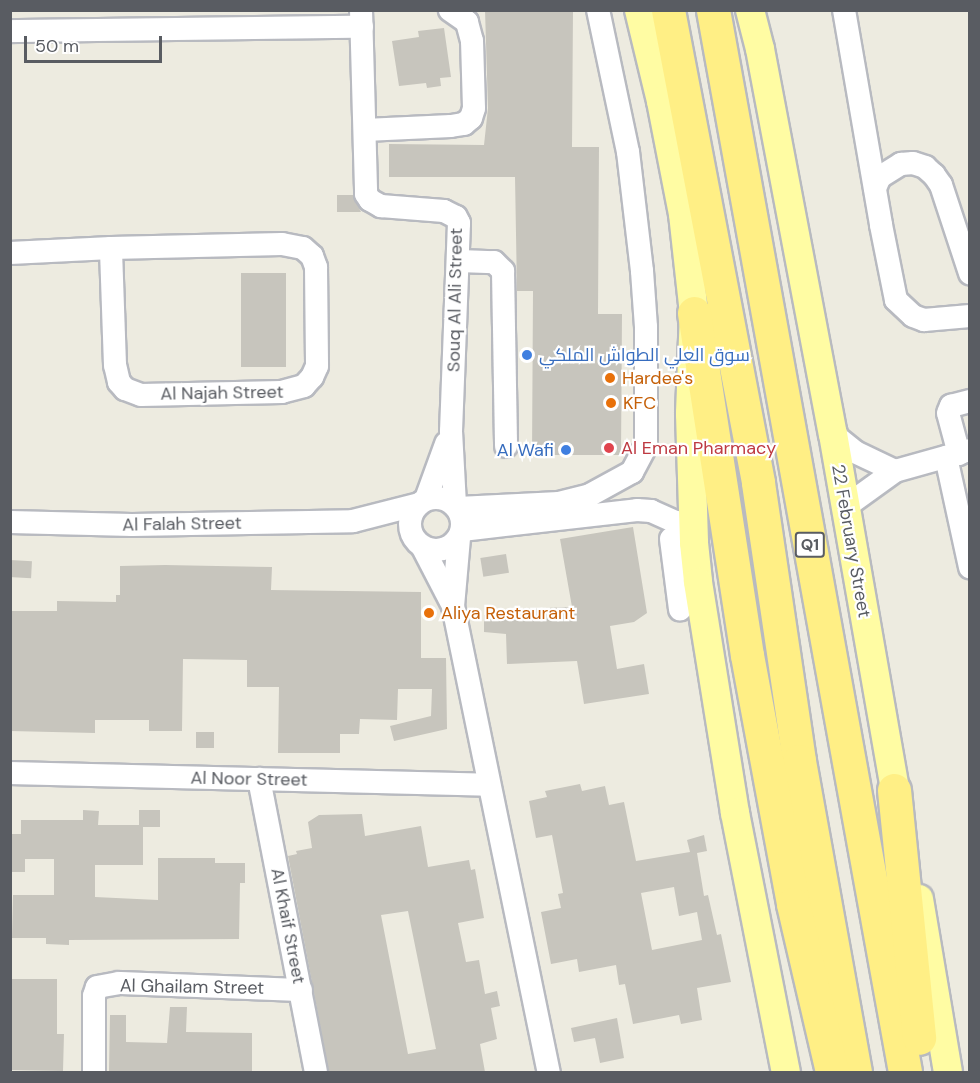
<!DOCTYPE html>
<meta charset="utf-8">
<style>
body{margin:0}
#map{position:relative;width:980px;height:1083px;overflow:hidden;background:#edebe0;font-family:"DM Sans",Cairo,sans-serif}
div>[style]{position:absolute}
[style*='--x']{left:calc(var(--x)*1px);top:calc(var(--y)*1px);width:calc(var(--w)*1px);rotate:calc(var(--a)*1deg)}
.building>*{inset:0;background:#c7c5bd;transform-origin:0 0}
.roads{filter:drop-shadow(2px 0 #b8bac0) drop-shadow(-2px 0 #b8bac0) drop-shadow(0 2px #b8bac0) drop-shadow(0 -2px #b8bac0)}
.minor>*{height:22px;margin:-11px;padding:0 11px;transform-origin:11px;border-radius:11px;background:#fff}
.minor>.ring{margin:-11px;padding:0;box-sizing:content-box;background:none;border:22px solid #fff;border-radius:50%}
.major>*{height:28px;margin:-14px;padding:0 14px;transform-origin:14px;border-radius:14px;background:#fffca3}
.highway>*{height:33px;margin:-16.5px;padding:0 16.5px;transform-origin:16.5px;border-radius:16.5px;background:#ffef85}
.dots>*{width:16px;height:16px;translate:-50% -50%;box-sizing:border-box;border:3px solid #fff;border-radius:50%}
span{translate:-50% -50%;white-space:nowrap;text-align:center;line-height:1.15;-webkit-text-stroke:4.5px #fff;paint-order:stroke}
.shield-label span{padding:2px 4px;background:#fff;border:2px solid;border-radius:4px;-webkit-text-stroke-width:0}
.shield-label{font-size:16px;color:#595c62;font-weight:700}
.street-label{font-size:18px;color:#595c62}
.shop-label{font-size:18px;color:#366cbe}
.left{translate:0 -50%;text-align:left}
.right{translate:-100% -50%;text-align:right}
.food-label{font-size:18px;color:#c56008}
.health-label{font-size:18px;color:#be3a42}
.frame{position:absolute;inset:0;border:12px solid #595c62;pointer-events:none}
.scale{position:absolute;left:24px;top:36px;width:138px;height:27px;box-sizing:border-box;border:3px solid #595c62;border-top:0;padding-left:8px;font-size:18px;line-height:21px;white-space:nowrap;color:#595c62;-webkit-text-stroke:4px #fff;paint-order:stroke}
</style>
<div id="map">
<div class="building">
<div style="clip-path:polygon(485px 10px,573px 10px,572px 147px,599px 147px,598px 314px,622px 314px,621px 455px,532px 455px,533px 291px,517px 291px,515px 177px,389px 177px,389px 144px,484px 145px,488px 108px)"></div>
<div style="clip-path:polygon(444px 28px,451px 77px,440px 78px,441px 86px,427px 88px,426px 83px,399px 86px,392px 41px,419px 37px,418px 31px)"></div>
<div style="clip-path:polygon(337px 195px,353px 195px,361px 212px,337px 212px)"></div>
<div style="left:241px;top:273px;width:45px;height:94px"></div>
<div style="clip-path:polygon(633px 527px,647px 613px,634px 622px,610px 626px,617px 669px,644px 664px,649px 694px,584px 704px,577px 661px,507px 664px,506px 634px,484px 632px,484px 615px,518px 614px,518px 609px,572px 607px,560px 539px)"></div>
<div style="left:506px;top:554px;width:19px;height:26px;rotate:81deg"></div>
<div style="left:10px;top:560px;width:22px;height:17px;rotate:3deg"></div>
<div style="clip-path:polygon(165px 565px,272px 567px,271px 590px,421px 592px,421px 658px,446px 658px,447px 729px,394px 741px,390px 726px,431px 716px,432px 689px,398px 689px,397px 720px,360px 719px,359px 734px,340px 734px,340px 753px,278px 753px,279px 687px,247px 687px,247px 660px,183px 659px,182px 731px,149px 731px,149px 720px,95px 720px,95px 733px,10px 731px,10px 611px,57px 611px,57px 601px,116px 602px,116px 595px,120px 595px,120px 566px)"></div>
<div style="left:196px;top:732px;width:18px;height:16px"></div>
<div style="clip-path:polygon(evenodd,580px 784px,582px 791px,605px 786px,609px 805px,624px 802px,636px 861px,690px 852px,687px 840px,704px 835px,707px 851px,697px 853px,704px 896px,708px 895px,717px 935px,721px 934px,731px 982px,697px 988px,702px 1020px,681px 1024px,679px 1015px,633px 1024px,625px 984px,619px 985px,616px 965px,579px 972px,577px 959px,551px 964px,541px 912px,561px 908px,558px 894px,563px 893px,552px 835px,536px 838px,529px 801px,547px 797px,545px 791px,580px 784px,674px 887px,679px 916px,697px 912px,702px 940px,652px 950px,641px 893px,674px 887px)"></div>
<div style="clip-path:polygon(83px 810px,99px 811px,98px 825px,139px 825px,139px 810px,160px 810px,160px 827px,143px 827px,143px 865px,95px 865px,95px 897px,158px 900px,158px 858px,215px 858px,215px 863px,245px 863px,245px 883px,240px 883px,239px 939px,69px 940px,69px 945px,46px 944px,46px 938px,12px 938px,13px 895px,54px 895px,54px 859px,25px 859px,25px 872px,10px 872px,10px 834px,21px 834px,21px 820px,83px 820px)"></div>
<div style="clip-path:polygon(evenodd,362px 814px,365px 836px,421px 826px,428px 867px,469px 860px,471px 870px,475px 869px,484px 918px,458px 923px,466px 962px,479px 960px,485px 994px,497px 991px,500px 1006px,491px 1008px,497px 1039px,480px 1044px,485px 1072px,329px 1072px,288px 856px,297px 854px,296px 851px,312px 848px,308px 822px,319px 815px,362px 814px,408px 911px,436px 1049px,408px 1054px,381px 915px,408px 911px)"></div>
<div style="clip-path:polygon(10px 979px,57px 979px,57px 1034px,64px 1034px,63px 1071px,10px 1070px)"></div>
<div style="clip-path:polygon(170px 1007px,187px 1007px,186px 1032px,252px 1033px,252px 1072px,109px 1072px,110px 1015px,126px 1015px,126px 1042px,167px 1043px)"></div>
<div style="clip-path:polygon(617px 1018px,624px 1058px,600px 1063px,595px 1038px,574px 1042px,571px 1028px)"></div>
</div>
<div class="roads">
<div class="minor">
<div style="--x:361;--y:10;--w:184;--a:88.4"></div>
<div style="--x:366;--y:194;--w:7;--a:56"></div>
<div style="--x:370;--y:200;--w:13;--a:29"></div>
<div style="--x:381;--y:206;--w:63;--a:4.5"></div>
<div style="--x:444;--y:211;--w:13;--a:27"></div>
<div style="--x:456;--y:217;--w:7;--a:63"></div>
<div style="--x:459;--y:223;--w:208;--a:92.2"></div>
<div style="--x:451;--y:431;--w:74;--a:86.9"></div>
<div style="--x:844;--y:10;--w:218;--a:80.2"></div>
<div style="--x:881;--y:225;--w:76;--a:78.7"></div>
<div style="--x:896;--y:300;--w:23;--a:43"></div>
<div style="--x:913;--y:316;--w:12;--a:20"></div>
<div style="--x:924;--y:320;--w:46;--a:-5"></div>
<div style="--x:10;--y:31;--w:352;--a:-0.7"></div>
<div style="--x:365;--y:130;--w:86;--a:-2.7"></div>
<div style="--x:451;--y:126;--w:13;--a:-9"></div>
<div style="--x:464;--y:124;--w:9;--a:-41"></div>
<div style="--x:471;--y:118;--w:10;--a:-73"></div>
<div style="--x:474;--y:108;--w:67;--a:-91.7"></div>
<div style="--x:472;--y:41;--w:20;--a:-105"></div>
<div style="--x:467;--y:22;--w:21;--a:-145"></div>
<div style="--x:875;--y:188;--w:12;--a:-66"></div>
<div style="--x:880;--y:177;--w:25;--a:-32"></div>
<div style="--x:901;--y:164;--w:12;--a:-5"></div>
<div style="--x:913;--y:163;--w:13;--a:18"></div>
<div style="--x:925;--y:167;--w:12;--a:42"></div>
<div style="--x:934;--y:175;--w:12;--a:55"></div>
<div style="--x:941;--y:185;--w:93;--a:71.8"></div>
<div style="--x:10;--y:253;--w:101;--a:-2.8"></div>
<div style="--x:111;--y:248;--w:171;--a:-1.3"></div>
<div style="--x:282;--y:244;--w:21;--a:11"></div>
<div style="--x:303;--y:248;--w:12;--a:42"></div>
<div style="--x:312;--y:256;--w:12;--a:70"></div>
<div style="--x:316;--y:267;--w:99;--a:89.4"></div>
<div style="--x:317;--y:366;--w:12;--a:114"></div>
<div style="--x:312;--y:377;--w:12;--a:132"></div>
<div style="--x:304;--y:386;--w:23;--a:165"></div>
<div style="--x:282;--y:392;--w:141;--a:178.8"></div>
<div style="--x:141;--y:395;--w:17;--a:-159"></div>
<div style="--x:125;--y:389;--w:9;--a:-131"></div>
<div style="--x:119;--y:382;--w:17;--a:-103"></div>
<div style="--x:115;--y:365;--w:117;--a:-92"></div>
<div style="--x:459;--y:261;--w:35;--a:2"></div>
<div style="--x:494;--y:262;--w:13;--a:45"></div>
<div style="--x:503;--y:271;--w:175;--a:89"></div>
<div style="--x:833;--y:434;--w:28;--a:39"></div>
<div style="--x:855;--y:452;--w:44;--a:25.4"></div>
<div style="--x:959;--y:454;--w:42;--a:-105"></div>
<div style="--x:948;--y:413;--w:8;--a:-67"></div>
<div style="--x:951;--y:406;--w:20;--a:-15"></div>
<div style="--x:946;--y:457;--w:113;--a:77.7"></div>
<div class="ring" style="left:410px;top:498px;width:30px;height:30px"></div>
<div style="--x:426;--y:499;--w:59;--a:-70"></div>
<div style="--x:845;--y:507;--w:62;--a:-35.8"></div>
<div style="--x:895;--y:471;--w:78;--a:-15.6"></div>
<div style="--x:458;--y:508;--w:101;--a:-2.8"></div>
<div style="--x:559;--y:503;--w:32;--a:-14"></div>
<div style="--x:590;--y:495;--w:48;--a:-28.7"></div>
<div style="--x:632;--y:472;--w:30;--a:-62"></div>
<div style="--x:646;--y:446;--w:119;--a:-90"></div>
<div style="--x:646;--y:327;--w:56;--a:-94.1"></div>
<div style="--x:642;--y:271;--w:120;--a:-96.7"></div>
<div style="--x:628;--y:152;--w:145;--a:-101.9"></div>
<div style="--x:10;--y:522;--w:122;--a:1.4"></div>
<div style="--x:132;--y:525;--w:221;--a:-1"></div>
<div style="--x:353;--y:521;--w:68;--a:-14.4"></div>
<div style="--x:462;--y:530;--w:176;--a:-6.5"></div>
<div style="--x:637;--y:510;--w:14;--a:4"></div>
<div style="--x:651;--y:511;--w:27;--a:24"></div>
<div style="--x:676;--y:522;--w:28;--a:49"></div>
<div style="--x:459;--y:538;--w:68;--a:95"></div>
<div style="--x:453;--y:606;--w:476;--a:78.4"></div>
<div style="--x:671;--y:539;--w:71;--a:82.7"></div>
<div style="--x:422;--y:546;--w:63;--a:62.6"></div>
<div style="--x:10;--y:773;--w:478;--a:1.4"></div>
<div style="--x:259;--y:779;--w:298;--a:79"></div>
<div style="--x:94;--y:1072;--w:76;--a:-90"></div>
<div style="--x:94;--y:996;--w:9;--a:-72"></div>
<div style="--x:97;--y:987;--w:22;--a:-10"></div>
<div style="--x:119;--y:983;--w:182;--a:2.2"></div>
</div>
<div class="major">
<div style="--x:639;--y:10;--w:94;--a:76.4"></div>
<div style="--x:661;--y:101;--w:115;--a:79"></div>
<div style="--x:683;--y:214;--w:100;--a:83.7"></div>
<div style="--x:694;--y:313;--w:101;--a:92.3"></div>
<div style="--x:690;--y:414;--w:129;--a:88.2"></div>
<div style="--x:694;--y:543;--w:39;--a:84"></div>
<div style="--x:698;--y:582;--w:234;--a:80.9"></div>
<div style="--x:735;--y:813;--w:264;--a:78.9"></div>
<div style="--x:750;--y:10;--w:40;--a:75.6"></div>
<div style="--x:760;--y:49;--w:392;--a:79.3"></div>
<div style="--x:833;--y:434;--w:383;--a:80.1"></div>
<div style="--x:919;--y:899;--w:175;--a:80.5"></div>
</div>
<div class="highway">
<div style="--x:668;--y:10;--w:481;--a:79.2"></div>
<div style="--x:758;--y:483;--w:281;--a:81.6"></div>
<div style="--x:799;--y:761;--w:316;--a:79.8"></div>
<div style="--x:713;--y:10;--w:1079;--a:79.75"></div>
<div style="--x:694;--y:313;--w:346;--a:81.2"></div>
<div style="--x:747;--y:655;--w:253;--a:79.5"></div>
<div style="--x:793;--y:904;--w:172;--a:76.9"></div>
<div style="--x:894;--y:790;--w:249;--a:84.2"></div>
</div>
</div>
<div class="dots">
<div style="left:527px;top:355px;background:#3f7fe0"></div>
<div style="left:610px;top:378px;background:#e8710a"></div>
<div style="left:611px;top:403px;background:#e8710a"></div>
<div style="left:609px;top:448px;background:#e0444e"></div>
<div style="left:566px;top:450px;background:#3f7fe0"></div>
<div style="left:429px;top:613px;background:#e8710a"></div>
</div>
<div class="shield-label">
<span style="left:810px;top:545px">Q1</span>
</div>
<div class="street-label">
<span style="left:455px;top:300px;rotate:-89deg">Souq Al Ali Street</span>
<span style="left:222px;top:393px;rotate:-1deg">Al Najah Street</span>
<span style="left:182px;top:524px;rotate:-1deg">Al Falah Street</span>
<span style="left:851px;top:541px;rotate:80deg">22 February Street</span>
<span style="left:249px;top:779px;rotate:1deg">Al Noor Street</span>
<span style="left:288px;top:926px;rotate:79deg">Al Khaif Street</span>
<span style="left:192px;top:987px;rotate:1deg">Al Ghailam Street</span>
</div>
<div class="shop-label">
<span class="left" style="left:539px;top:355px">سوق العلي الطواش الملكي</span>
<span class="right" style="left:554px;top:450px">Al Wafi</span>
</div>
<div class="food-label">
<span class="left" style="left:622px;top:378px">Hardee's</span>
<span class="left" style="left:623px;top:403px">KFC</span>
<span class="left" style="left:441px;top:613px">Aliya Restaurant</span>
</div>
<div class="health-label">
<span class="left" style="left:621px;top:448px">Al Eman Pharmacy</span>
</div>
<div class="frame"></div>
<div class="scale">50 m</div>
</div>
